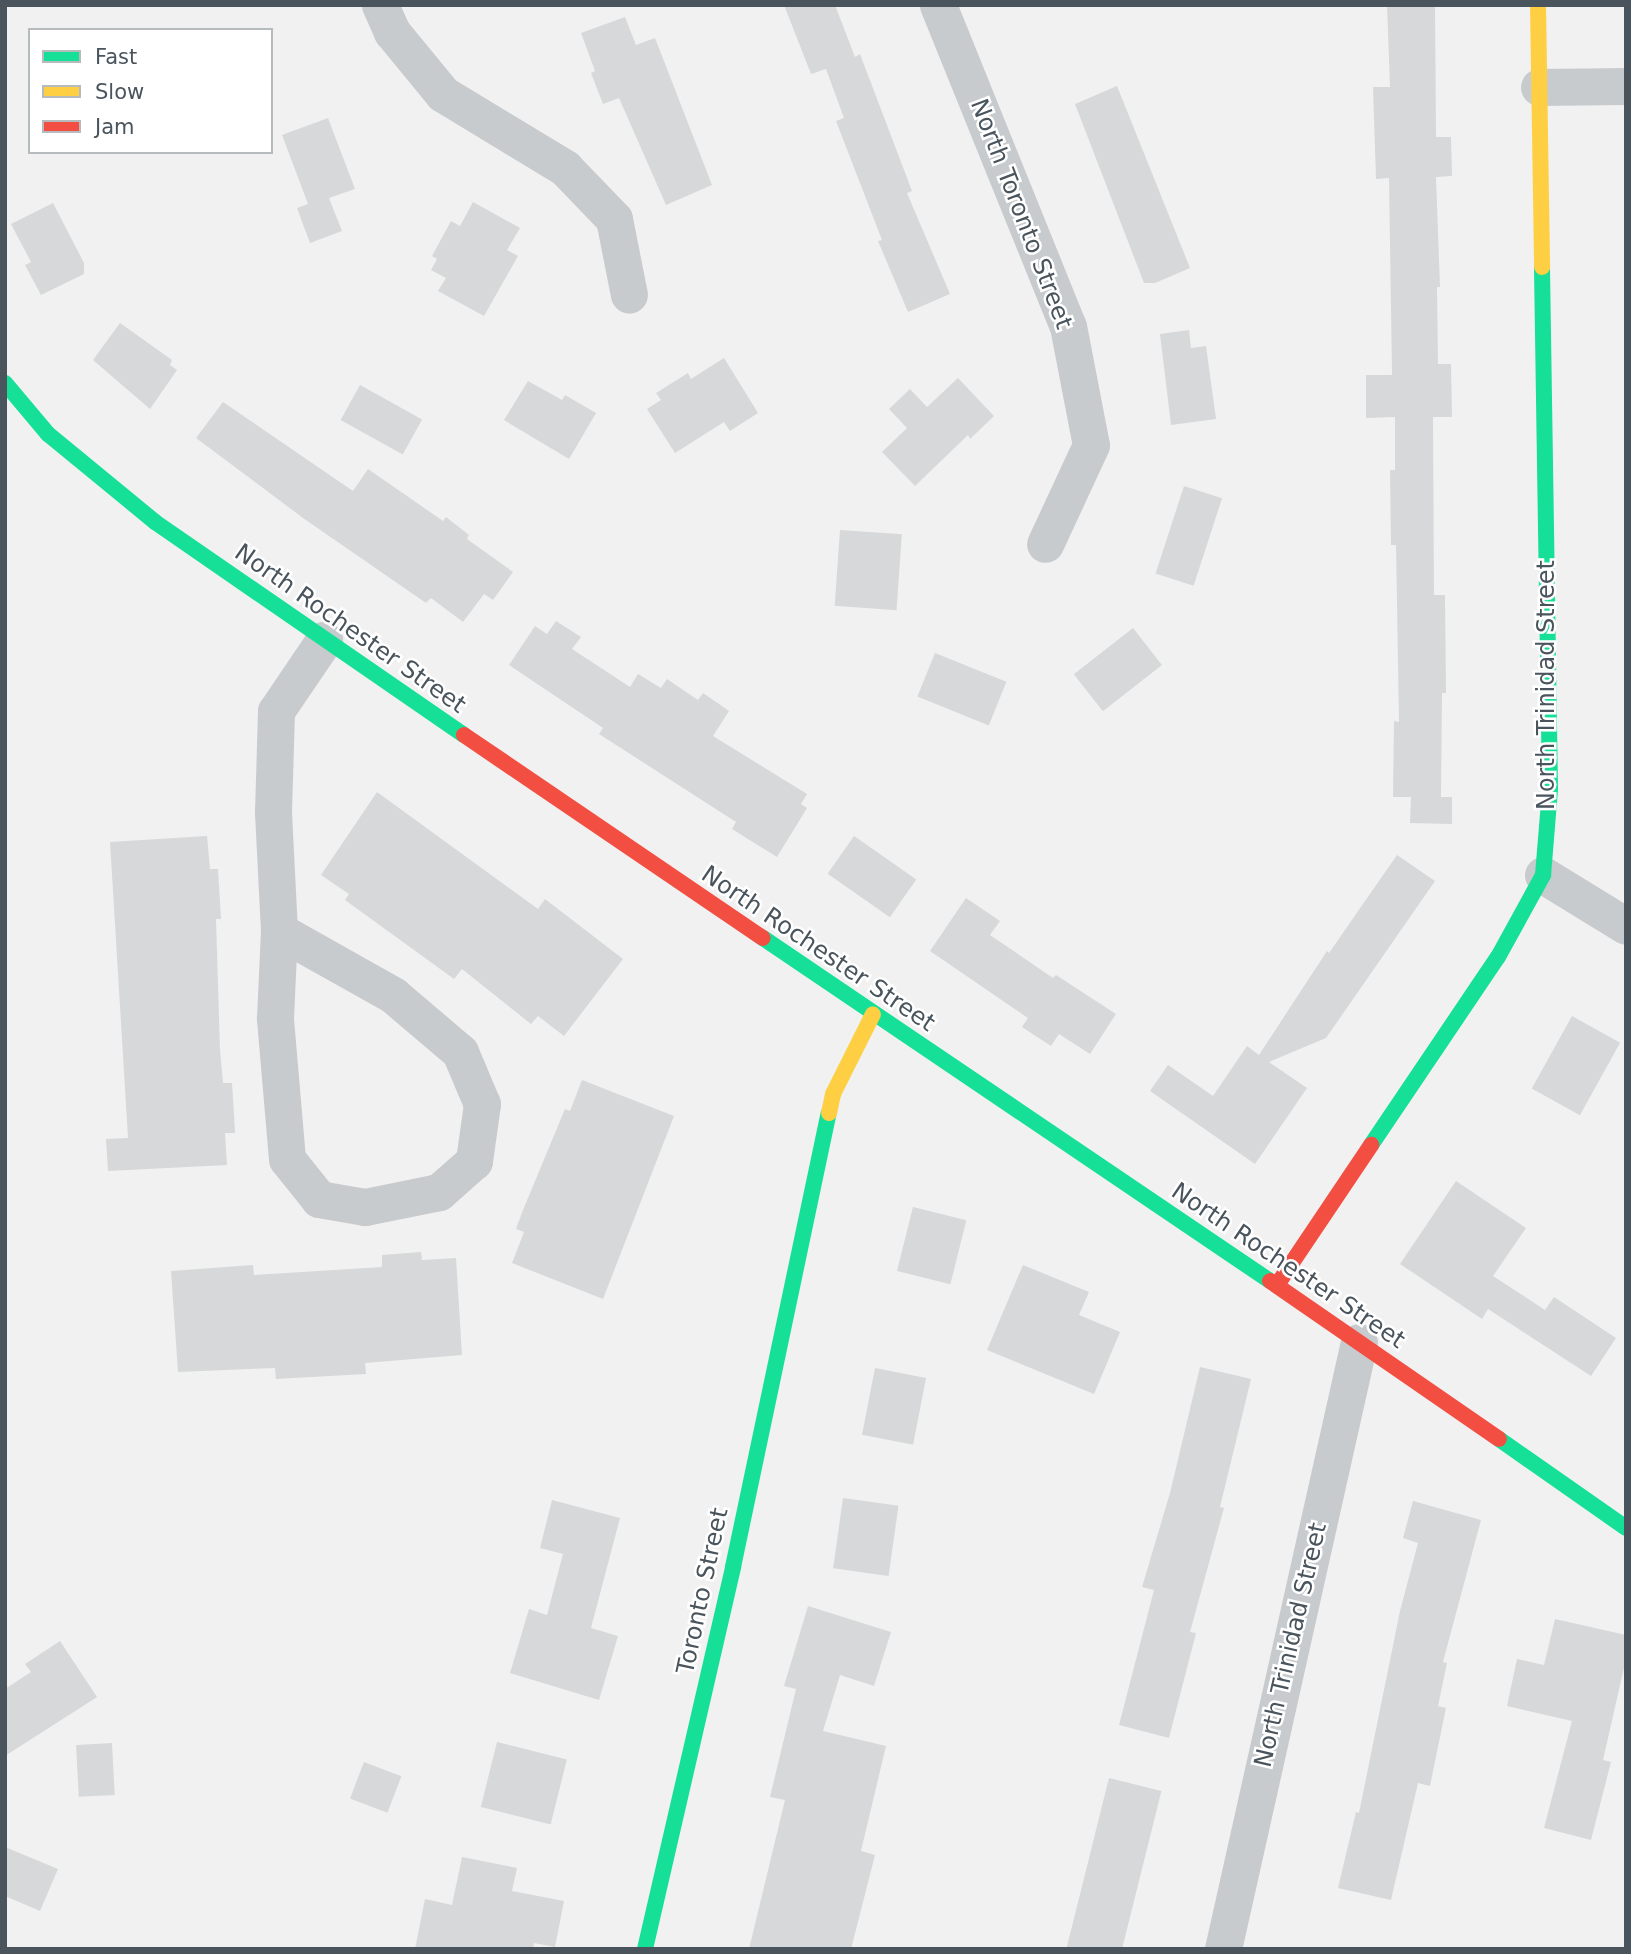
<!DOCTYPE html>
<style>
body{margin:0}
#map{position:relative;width:1631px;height:1954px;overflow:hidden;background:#f1f1f1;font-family:"DejaVu Sans",sans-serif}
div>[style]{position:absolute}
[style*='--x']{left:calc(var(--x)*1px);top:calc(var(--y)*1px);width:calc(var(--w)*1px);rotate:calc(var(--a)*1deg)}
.building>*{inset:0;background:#d7d8d9;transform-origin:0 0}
.street>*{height:37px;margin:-18.5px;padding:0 18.5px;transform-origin:18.5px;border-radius:18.5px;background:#c8cbcd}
.fast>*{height:16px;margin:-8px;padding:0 8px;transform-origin:8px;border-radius:8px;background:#16e098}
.slow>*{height:16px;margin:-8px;padding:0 8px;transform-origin:8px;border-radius:8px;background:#ffcf43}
.jam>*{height:16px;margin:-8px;padding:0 8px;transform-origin:8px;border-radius:8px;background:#f24e42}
span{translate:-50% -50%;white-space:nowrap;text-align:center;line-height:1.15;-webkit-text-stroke:5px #fff;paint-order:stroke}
.street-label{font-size:24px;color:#49545d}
.frame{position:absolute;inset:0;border:7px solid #49545d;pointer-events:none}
.legend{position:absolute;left:28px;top:28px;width:245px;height:126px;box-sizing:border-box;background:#fff;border:2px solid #b6bbbe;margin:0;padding:9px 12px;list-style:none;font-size:21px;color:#49545d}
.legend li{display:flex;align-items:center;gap:14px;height:35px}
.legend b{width:35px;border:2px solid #b6bbbe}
</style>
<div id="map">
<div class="building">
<div style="clip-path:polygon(784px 5px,835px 5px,855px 57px,860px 54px,912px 191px,907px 193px,950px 294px,908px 312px,878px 241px,882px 240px,836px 121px,844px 118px,826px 69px,811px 74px)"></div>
<div style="clip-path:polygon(1387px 5px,1435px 5px,1436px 137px,1451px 137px,1452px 176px,1436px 177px,1440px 287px,1437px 287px,1438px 364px,1451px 364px,1452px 417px,1433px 417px,1434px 595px,1445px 595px,1446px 693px,1442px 693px,1441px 797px,1452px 797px,1452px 824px,1410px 823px,1411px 797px,1393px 797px,1394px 721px,1399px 722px,1396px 545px,1391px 545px,1390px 470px,1395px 470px,1395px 417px,1366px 418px,1366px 375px,1392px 375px,1389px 178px,1376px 179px,1373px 87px,1390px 87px)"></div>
<div style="clip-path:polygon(625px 17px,636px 45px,655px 38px,712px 185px,666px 205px,619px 98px,603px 104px,591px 73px,595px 71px,581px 33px)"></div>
<div style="clip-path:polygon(1117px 86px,1190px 268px,1155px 283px,1144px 283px,1075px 104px)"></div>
<div style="clip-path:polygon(328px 118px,355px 189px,329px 198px,342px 231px,310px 243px,297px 208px,308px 204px,282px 135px)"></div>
<div style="clip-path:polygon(473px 202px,520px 228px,507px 250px,518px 256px,484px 316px,438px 291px,446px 278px,431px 270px,437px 259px,432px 256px,451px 221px,460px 226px)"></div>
<div style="clip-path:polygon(53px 203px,84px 263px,84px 274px,41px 295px,25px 265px,31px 262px,11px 224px)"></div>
<div style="clip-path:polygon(120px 323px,172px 360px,170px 365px,177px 370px,150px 409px,93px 360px)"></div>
<div style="clip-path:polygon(1189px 330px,1191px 348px,1206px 346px,1216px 419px,1171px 425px,1160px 334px)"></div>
<div style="clip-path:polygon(724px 358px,758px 413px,730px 431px,724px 422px,675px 453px,647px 409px,661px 400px,656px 393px,688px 373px,691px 379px)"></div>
<div style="clip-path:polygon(958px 378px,994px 416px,970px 439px,968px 435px,915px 486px,882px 452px,907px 428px,889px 409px,910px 389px,927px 407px)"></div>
<div style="clip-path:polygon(528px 381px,562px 400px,565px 395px,596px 413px,569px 459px,504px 420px)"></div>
<div style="left:360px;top:385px;width:71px;height:40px;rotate:29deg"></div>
<div style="clip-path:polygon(223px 402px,353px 491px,368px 469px,443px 521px,446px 517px,469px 535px,467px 539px,513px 572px,493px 600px,484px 594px,463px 622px,431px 598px,426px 603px,303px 518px,196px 438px)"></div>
<div style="left:1184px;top:486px;width:40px;height:92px;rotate:18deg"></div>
<div style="left:840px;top:530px;width:62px;height:76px;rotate:4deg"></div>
<div style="clip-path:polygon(556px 621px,581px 637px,572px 649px,630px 687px,638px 674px,661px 688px,667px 679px,698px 700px,703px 693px,729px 711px,713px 736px,807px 794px,801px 804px,807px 808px,777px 857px,732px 829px,736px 822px,599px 734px,603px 728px,509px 665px,535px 626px,547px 634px)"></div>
<div style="left:1133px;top:628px;width:47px;height:75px;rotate:52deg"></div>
<div style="left:935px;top:653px;width:77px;height:47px;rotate:22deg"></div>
<div style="clip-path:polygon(377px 792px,538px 909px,545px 899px,623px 959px,564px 1036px,538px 1016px,531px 1024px,462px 969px,454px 979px,345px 900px,349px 894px,321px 875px)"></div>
<div style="clip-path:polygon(207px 836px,210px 869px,218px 869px,221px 919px,216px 919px,220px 1050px,223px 1083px,232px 1083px,234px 1114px,235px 1133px,225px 1133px,227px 1165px,108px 1171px,106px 1139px,128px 1138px,110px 842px)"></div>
<div style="left:854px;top:836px;width:76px;height:46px;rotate:35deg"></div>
<div style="clip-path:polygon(1397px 855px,1435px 881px,1326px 1038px,1269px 1062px,1307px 1088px,1255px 1164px,1150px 1091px,1168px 1065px,1213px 1096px,1247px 1046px,1259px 1055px,1327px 951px,1329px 953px)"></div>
<div style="clip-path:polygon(966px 898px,1000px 921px,990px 935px,1053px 978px,1056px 975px,1116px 1014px,1090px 1054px,1059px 1034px,1051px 1046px,1022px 1027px,1028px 1018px,930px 951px)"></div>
<div style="left:1572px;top:1016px;width:55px;height:83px;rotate:29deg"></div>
<div style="clip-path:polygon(582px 1080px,674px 1116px,603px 1299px,512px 1263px,524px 1232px,516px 1229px,523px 1210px,565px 1109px,570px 1111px)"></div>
<div style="clip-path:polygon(1456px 1181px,1526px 1228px,1493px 1276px,1545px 1310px,1554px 1297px,1616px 1338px,1591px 1376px,1488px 1309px,1482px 1319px,1400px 1264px)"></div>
<div style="left:913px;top:1207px;width:55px;height:66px;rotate:14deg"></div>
<div style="clip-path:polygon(421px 1252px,422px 1260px,456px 1258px,462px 1355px,365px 1363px,366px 1374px,276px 1379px,275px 1368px,178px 1372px,171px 1271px,253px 1265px,254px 1275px,382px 1267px,382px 1255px)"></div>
<div style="clip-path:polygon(1023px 1265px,1089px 1292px,1079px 1315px,1120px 1332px,1094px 1394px,987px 1350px)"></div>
<div style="clip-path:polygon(1200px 1367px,1251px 1379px,1220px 1507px,1224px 1508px,1190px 1632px,1196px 1633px,1169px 1738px,1119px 1725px,1154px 1590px,1142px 1587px,1170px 1493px)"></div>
<div style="left:875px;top:1368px;width:52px;height:68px;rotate:11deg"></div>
<div style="left:843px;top:1498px;width:56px;height:71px;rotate:8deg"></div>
<div style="clip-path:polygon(552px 1500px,620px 1518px,591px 1628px,618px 1636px,599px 1700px,510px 1673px,529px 1609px,547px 1615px,563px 1554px,540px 1548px)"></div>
<div style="clip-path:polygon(1413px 1501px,1481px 1520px,1443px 1662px,1447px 1663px,1438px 1706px,1446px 1708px,1430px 1786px,1418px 1783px,1391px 1900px,1338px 1888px,1356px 1812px,1359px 1813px,1400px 1611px,1418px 1543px,1403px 1538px)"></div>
<div style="clip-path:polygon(808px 1606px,891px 1632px,874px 1686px,840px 1675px,823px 1731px,886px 1746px,861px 1851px,875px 1855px,851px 1949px,749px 1949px,785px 1800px,770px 1797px,796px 1689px,784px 1686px)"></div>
<div style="clip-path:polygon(1555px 1619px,1626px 1635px,1626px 1659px,1603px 1760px,1611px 1762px,1591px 1840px,1544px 1828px,1572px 1721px,1507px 1706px,1517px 1659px,1544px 1665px)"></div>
<div style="clip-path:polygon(60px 1641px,97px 1697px,5px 1756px,5px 1689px,31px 1672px,25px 1664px)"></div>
<div style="left:497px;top:1742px;width:72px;height:67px;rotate:14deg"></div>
<div style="left:112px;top:1743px;width:52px;height:36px;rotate:87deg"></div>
<div style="left:364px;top:1762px;width:40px;height:39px;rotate:21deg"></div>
<div style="left:1109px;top:1778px;width:54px;height:176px;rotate:14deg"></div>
<div style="clip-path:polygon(5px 1847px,58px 1869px,40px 1911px,5px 1896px)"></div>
<div style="clip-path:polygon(462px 1857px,517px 1868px,512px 1891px,564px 1901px,555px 1947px,534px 1943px,533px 1949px,415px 1949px,425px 1899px,452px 1905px)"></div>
</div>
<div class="street">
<div style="--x:380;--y:5;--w:30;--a:66"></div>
<div style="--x:392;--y:32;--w:80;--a:50.6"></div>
<div style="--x:443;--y:94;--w:143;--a:31.2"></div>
<div style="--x:565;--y:168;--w:71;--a:46.1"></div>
<div style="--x:614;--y:219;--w:77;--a:78.8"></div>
<div style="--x:938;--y:5;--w:346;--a:68"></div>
<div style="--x:1068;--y:326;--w:121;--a:79.1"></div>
<div style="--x:1091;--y:445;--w:109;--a:114.9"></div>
<div style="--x:1539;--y:87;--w:87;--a:-0.7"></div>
<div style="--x:1543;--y:875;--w:97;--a:31.6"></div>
<div style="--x:279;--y:931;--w:131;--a:29.3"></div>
<div style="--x:393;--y:995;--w:88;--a:40.4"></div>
<div style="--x:460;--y:1052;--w:56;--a:67.1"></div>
<div style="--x:482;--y:1104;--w:58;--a:98"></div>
<div style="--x:474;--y:1161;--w:47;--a:138.5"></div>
<div style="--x:439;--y:1192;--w:76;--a:168.5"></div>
<div style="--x:365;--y:1207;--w:47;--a:-170.1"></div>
<div style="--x:319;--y:1199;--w:51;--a:-128.7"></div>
<div style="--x:287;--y:1159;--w:142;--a:-94.9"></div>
<div style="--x:275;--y:1018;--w:87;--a:-87.4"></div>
<div style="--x:279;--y:931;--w:119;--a:-92.9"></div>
<div style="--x:273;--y:812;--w:101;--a:-88.3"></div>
<div style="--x:276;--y:711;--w:86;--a:-55.9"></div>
<div style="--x:1223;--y:1949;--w:622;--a:-77.37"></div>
</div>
<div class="fast">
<div style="--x:5;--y:383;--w:67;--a:49.9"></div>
<div style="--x:48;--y:434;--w:139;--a:39.4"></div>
<div style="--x:155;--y:522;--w:375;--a:34.6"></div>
<div style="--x:763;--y:938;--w:612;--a:34.08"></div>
<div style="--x:1371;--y:1145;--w:227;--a:-56"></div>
<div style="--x:1498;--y:957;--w:94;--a:-61.2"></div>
<div style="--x:1543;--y:875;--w:86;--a:-85.3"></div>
<div style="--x:1550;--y:789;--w:522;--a:-90.88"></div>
<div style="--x:1499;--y:1439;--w:155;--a:35"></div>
<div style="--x:645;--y:1949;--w:392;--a:-77"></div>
<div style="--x:733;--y:1567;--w:464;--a:-78.1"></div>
</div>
<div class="slow">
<div style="--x:1538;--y:5;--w:262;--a:89.1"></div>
<div style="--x:829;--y:1113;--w:19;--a:-78"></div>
<div style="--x:833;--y:1094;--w:89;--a:-63.4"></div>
</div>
<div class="jam">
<div style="--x:464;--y:735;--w:361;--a:34.2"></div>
<div style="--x:1270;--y:1281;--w:278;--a:34.6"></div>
<div style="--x:1277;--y:1285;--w:169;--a:-56.1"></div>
</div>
<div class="street-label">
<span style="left:1021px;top:214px;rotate:69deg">North Toronto Street</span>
<span style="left:350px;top:629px;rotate:35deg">North Rochester Street</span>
<span style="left:1547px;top:685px;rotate:-90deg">North Trinidad Street</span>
<span style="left:818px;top:949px;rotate:34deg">North Rochester Street</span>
<span style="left:1288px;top:1266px;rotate:34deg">North Rochester Street</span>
<span style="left:703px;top:1591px;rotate:-78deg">Toronto Street</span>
<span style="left:1291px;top:1645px;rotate:-77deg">North Trinidad Street</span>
</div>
<div class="frame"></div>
<ul class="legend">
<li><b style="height:9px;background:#16e098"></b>Fast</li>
<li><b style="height:9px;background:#ffcf43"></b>Slow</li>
<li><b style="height:9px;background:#f24e42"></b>Jam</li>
</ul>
</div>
